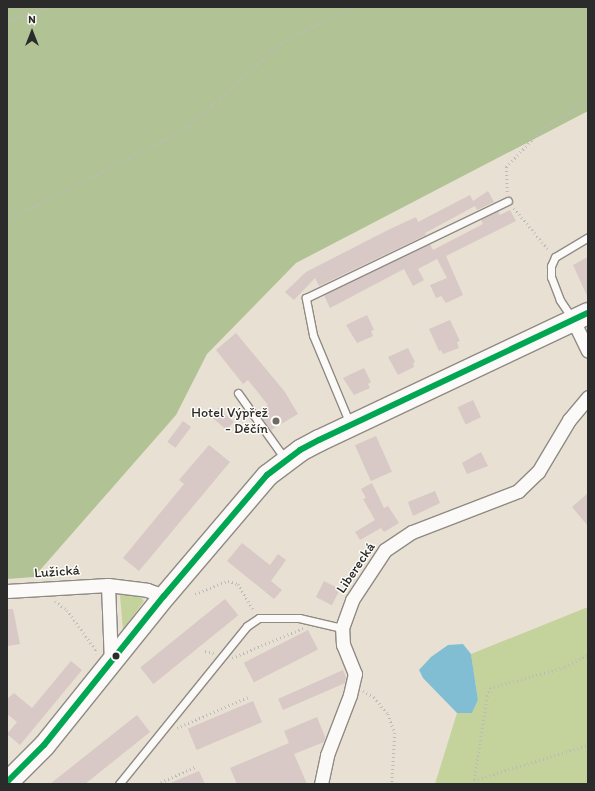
<!DOCTYPE html>
<meta charset="utf-8">
<style>
body{margin:0}
#map{position:relative;width:595px;height:791px;overflow:hidden;background:#e8e0d2;font-family:Itim,sans-serif}
div>[style]{position:absolute}
[style*='--x']{left:calc(var(--x)*1px);top:calc(var(--y)*1px);width:calc(var(--w)*1px);rotate:calc(var(--a)*1deg)}
.green>*{inset:0;background:#c4d29b}
.forest>*{inset:0;background:#b1c394}
.water>*{inset:0;background:#82bed3}
.building>*{inset:0;background:#d8c8c6;transform-origin:0 0}
.path>*{height:2.5px;margin-top:-1.25px;transform-origin:0;background:repeating-linear-gradient(90deg,#bdbbb9 0 1px,transparent 0 4px)}
.roads{filter:drop-shadow(1px 0 #8f8b84) drop-shadow(-1px 0 #8f8b84) drop-shadow(0 1px #8f8b84) drop-shadow(0 -1px #8f8b84)}
.lane>*{height:7px;margin:-3.5px;padding:0 3.5px;transform-origin:3.5px;border-radius:3.5px;background:#fcfaf8}
.street>*{height:13px;margin:-6.5px;padding:0 6.5px;transform-origin:6.5px;border-radius:6.5px;background:#fcfaf8}
.primary>*{height:21px;margin:-10.5px;padding:0 10.5px;transform-origin:10.5px;border-radius:10.5px;background:#fcfaf8}
.bus-1>*{height:6px;margin:-3px;padding:0 3px;transform-origin:3px;border-radius:3px;background:#00a651}
.dots>*{width:11px;height:11px;translate:-50% -50%;box-sizing:border-box;border:2px solid #fdfcf7;border-radius:50%}
span{translate:-50% -50%;white-space:nowrap;text-align:center;line-height:1.15;-webkit-text-stroke:3px #fdfcf7;paint-order:stroke}
.poi-label{font-size:14px;color:#2b2b2b}
.right{translate:-100% -50%;text-align:right}
.street-label{font-size:14px;color:#2b2b2b}
.frame{position:absolute;inset:0;border:8px solid #2b2b2b;pointer-events:none}
.north{position:absolute;left:12px;top:12px;width:40px;height:40px;-webkit-text-stroke:3px #fdfcf7;paint-order:stroke;rotate:0deg;font-size:11px;font-weight:700;line-height:16px;text-align:center;color:#2b2b2b}
.north::after{content:'';display:block;margin:auto;width:14px;height:18px;background:#2b2b2b;clip-path:polygon(50% 0,100% 100%,50% 72%,0 100%)}
</style>
<div id="map">
<div class="green">
<div style="clip-path:polygon(125px 590px,139px 595px,144px 601px,123px 630px,120px 596px)"></div>
<div style="clip-path:polygon(588px 607px,588px 784px,435px 784px,457px 713px,472px 713px,478px 700px,471px 654px)"></div>
</div>
<div class="forest">
<div style="clip-path:polygon(7px 7px,588px 7px,588px 111px,296px 263px,207px 354px,176px 415px,34px 577px,7px 579px)"></div>
</div>
<div class="water">
<div style="clip-path:polygon(463px 644px,471px 654px,478px 700px,472px 713px,457px 713px,423px 678px,419px 670px,431px 657px,448px 645px)"></div>
</div>
<div class="building">
<div style="clip-path:polygon(488px 191px,494px 202px,477px 210px,475px 206px,425px 233px,426px 235px,319px 286px,315px 278px,294px 300px,285px 292px,306px 272px,388px 230px,416px 217px,418px 222px,470px 195px,473px 201px)"></div>
<div style="clip-path:polygon(510px 210px,516px 221px,446px 256px,463px 295px,446px 303px,441px 296px,436px 298px,430px 285px,447px 278px,437px 259px,418px 269px,424px 280px,413px 286px,404px 269px,330px 308px,324px 295px,430px 244px,433px 250px,483px 224px,481px 220px,498px 211px,500px 215px)"></div>
<div style="clip-path:polygon(588px 257px,588px 298px,573px 265px)"></div>
<div style="clip-path:polygon(367px 315px,374px 330px,371px 331px,373px 336px,357px 343px,346px 325px)"></div>
<div style="clip-path:polygon(450px 320px,460px 341px,457px 342px,459px 348px,443px 354px,441px 350px,439px 351px,429px 329px)"></div>
<div style="clip-path:polygon(236px 333px,285px 392px,298px 414px,271px 430px,261px 417px,269px 412px,266px 406px,268px 405px,248px 380px,243px 384px,216px 350px)"></div>
<div style="clip-path:polygon(408px 348px,415px 362px,413px 363px,414px 367px,398px 375px,388px 357px)"></div>
<div style="clip-path:polygon(364px 368px,371px 382px,368px 384px,370px 388px,354px 395px,343px 378px)"></div>
<div style="left:473px;top:400px;width:19px;height:17px;rotate:65deg"></div>
<div style="left:218px;top:408px;width:21px;height:11px;rotate:41deg"></div>
<div style="left:183px;top:421px;width:10px;height:26px;rotate:37deg"></div>
<div style="left:376px;top:436px;width:39px;height:23px;rotate:66deg"></div>
<div style="clip-path:polygon(209px 445px,230px 462px,139px 571px,123px 558px,184px 484px,179px 480px)"></div>
<div style="clip-path:polygon(481px 452px,488px 466px,467px 474px,462px 463px)"></div>
<div style="clip-path:polygon(372px 483px,384px 508px,388px 506px,399px 523px,384px 532px,381px 528px,360px 540px,355px 532px,375px 520px,363px 499px,366px 498px,361px 489px)"></div>
<div style="clip-path:polygon(435px 491px,440px 503px,413px 516px,408px 502px)"></div>
<div style="clip-path:polygon(588px 493px,588px 526px,572px 507px)"></div>
<div style="clip-path:polygon(242px 543px,270px 565px,278px 554px,286px 560px,271px 581px,282px 590px,274px 599px,227px 561px)"></div>
<div style="left:324px;top:581px;width:18px;height:18px;rotate:27deg"></div>
<div style="left:225px;top:599px;width:21px;height:109px;rotate:51deg"></div>
<div style="clip-path:polygon(7px 609px,13px 609px,20px 644px,7px 646px)"></div>
<div style="left:308px;top:630px;width:22px;height:72px;rotate:63deg"></div>
<div style="clip-path:polygon(71px 661px,82px 670px,20px 745px,7px 734px,17px 722px,7px 714px,7px 699px,14px 693px,32px 708px)"></div>
<div style="clip-path:polygon(343px 670px,346px 677px,345px 683px,283px 710px,278px 699px)"></div>
<div style="left:253px;top:701px;width:23px;height:71px;rotate:67deg"></div>
<div style="clip-path:polygon(137px 715px,150px 732px,85px 784px,50px 784px)"></div>
<div style="clip-path:polygon(317px 717px,325px 737px,324px 742px,294px 754px,307px 784px,237px 784px,230px 768px,289px 743px,284px 731px)"></div>
<div style="clip-path:polygon(199px 771px,205px 784px,168px 784px)"></div>
</div>
<div class="path">
<div style="--x:7;--y:21;--w:45;--a:-18"></div>
<div style="--x:507;--y:192;--w:25;--a:-92"></div>
<div style="--x:506;--y:167;--w:55;--a:-46.5"></div>
<div style="--x:544;--y:127;--w:51;--a:-30.6"></div>
<div style="--x:514;--y:208;--w:55;--a:50.2"></div>
<div style="--x:7;--y:220;--w:203;--a:-27.2"></div>
<div style="--x:188;--y:127;--w:128;--a:-42.2"></div>
<div style="--x:283;--y:41;--w:77;--a:-26.2"></div>
<div style="--x:195;--y:594;--w:35;--a:-22"></div>
<div style="--x:228;--y:581;--w:10;--a:17"></div>
<div style="--x:238;--y:584;--w:31;--a:59"></div>
<div style="--x:55;--y:601;--w:15;--a:37"></div>
<div style="--x:67;--y:610;--w:49;--a:54.1"></div>
<div style="--x:96;--y:650;--w:4;--a:104"></div>
<div style="--x:205;--y:651;--w:9;--a:13"></div>
<div style="--x:232;--y:658;--w:77;--a:-22.9"></div>
<div style="--x:363;--y:691;--w:13;--a:29"></div>
<div style="--x:374;--y:697;--w:22;--a:51"></div>
<div style="--x:388;--y:714;--w:20;--a:70"></div>
<div style="--x:395;--y:733;--w:51;--a:93.4"></div>
<div style="--x:177;--y:728;--w:77;--a:-23.6"></div>
<div style="--x:474;--y:780;--w:85;--a:-81.2"></div>
<div style="--x:487;--y:696;--w:9;--a:-69"></div>
<div style="--x:490;--y:688;--w:78;--a:-15.6"></div>
<div style="--x:565;--y:667;--w:26;--a:-28"></div>
<div style="--x:157;--y:784;--w:42;--a:-24.1"></div>
<div style="--x:474;--y:784;--w:4;--a:-90"></div>
<div style="--x:474;--y:780;--w:119;--a:-17.1"></div>
</div>
<div class="roads">
<div class="lane">
<div style="--x:572;--y:318;--w:22;--a:-124"></div>
<div style="--x:560;--y:300;--w:25;--a:-111"></div>
<div style="--x:551;--y:277;--w:11;--a:-90"></div>
<div style="--x:551;--y:266;--w:10;--a:-66"></div>
<div style="--x:555;--y:257;--w:39;--a:-31"></div>
<div style="--x:238;--y:393;--w:81;--a:54.5"></div>
<div style="--x:350;--y:424;--w:96;--a:-112.6"></div>
<div style="--x:313;--y:335;--w:38;--a:-101"></div>
<div style="--x:306;--y:298;--w:224;--a:-25.7"></div>
<div style="--x:119;--y:784;--w:203;--a:-51"></div>
<div style="--x:247;--y:626;--w:14;--a:-34"></div>
<div style="--x:259;--y:618;--w:40;--a:0"></div>
<div style="--x:299;--y:618;--w:44;--a:13.1"></div>
</div>
<div class="street">
<div style="--x:573;--y:320;--w:34;--a:64"></div>
<div style="--x:108;--y:585;--w:79;--a:87.8"></div>
<div style="--x:7;--y:591;--w:101;--a:-3.4"></div>
<div style="--x:108;--y:585;--w:39;--a:7"></div>
<div style="--x:147;--y:590;--w:18;--a:19"></div>
<div style="--x:321;--y:784;--w:30;--a:-78"></div>
<div style="--x:327;--y:755;--w:64;--a:-69"></div>
<div style="--x:350;--y:695;--w:22;--a:-77"></div>
<div style="--x:355;--y:674;--w:31;--a:-112"></div>
<div style="--x:343;--y:645;--w:17;--a:-93"></div>
<div style="--x:342;--y:628;--w:30;--a:-70"></div>
<div style="--x:352;--y:600;--w:60;--a:-56.6"></div>
<div style="--x:385;--y:550;--w:32;--a:-34"></div>
<div style="--x:412;--y:532;--w:114;--a:-21.1"></div>
<div style="--x:518;--y:491;--w:28;--a:-44"></div>
<div style="--x:538;--y:472;--w:61;--a:-59.2"></div>
<div style="--x:569;--y:420;--w:30;--a:-50"></div>
</div>
<div class="primary">
<div style="--x:7;--y:782;--w:52;--a:-45"></div>
<div style="--x:44;--y:745;--w:191;--a:-51.2"></div>
<div style="--x:164;--y:596;--w:159;--a:-49.6"></div>
<div style="--x:267;--y:475;--w:41;--a:-37.1"></div>
<div style="--x:300;--y:450;--w:21;--a:-28"></div>
<div style="--x:319;--y:440;--w:297;--a:-25.3"></div>
</div>
</div>
<div class="bus-1">
<div style="--x:7;--y:782;--w:52;--a:-45"></div>
<div style="--x:44;--y:745;--w:191;--a:-51.2"></div>
<div style="--x:164;--y:596;--w:159;--a:-49.6"></div>
<div style="--x:267;--y:475;--w:41;--a:-37.1"></div>
<div style="--x:300;--y:450;--w:21;--a:-28"></div>
<div style="--x:319;--y:440;--w:297;--a:-25.3"></div>
</div>
<div class="dots">
<div style="left:276px;top:421px;background:#6d6a65"></div>
<div style="left:116px;top:656px;background:#2b2b2b"></div>
</div>
<div class="poi-label">
<span class="right" style="left:268px;top:421px">Hotel Výpřež<br>- Děčín</span>
</div>
<div class="street-label">
<span style="left:356px;top:568px;rotate:-56deg">Liberecká</span>
<span style="left:57px;top:572px;rotate:-4deg">Lužická</span>
</div>
<div class="frame"></div>
<div class="north">N</div>
</div>
